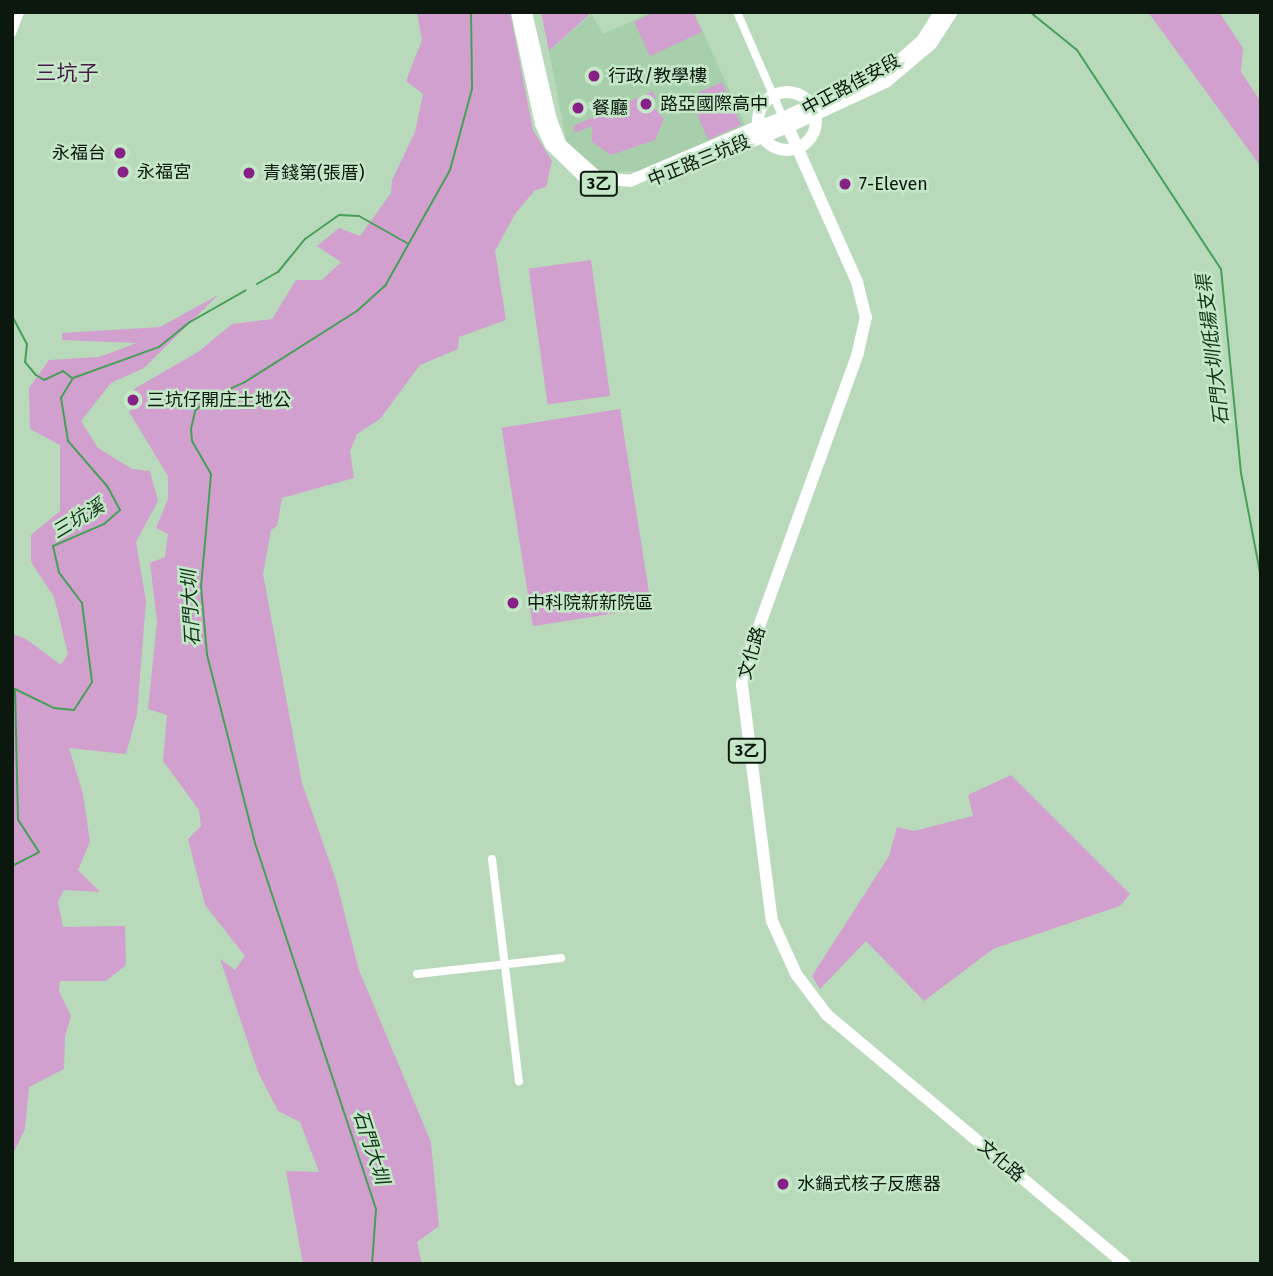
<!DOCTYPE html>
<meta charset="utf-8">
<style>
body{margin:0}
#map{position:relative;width:1273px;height:1276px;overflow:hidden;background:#b8dabb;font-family:"Fira Sans","Noto Sans TC",sans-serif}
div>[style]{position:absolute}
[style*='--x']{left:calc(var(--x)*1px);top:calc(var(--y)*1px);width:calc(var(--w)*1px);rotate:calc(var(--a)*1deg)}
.built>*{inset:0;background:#a7cfab}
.green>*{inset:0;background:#d1a0cf;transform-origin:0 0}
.stream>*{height:2px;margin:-1px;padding:0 1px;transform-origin:1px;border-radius:1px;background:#479f58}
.minor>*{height:8px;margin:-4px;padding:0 4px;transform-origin:4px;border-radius:4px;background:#fff}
.secondary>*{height:12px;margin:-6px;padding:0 6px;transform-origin:6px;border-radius:6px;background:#fff}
.primary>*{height:12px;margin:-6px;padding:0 6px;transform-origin:6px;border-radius:6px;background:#fff}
.primary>.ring{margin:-6px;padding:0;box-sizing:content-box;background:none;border:12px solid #fff;border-radius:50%}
.dots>*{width:19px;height:19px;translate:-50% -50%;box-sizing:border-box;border:4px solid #c4e7c8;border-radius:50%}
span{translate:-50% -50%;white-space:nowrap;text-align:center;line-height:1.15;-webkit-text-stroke:5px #c4e7c8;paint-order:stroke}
.shield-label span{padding:2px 5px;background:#c4e7c8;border:2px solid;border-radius:5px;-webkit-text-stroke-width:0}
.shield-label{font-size:16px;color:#0c180d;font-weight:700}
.poi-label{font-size:18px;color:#0c180d}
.left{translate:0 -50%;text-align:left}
.right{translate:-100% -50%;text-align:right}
.street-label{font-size:18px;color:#0c180d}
.water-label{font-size:19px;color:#113618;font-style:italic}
.quarter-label{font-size:21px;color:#481848}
.frame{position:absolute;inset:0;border:14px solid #0c180d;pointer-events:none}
</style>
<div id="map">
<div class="built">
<div style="clip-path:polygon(652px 12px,694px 12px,746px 127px,649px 171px,599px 172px,567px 145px,549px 51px,592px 14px,603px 34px)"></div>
</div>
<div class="green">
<div style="clip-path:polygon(417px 12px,510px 12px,533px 130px,552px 161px,546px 187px,535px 190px,515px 214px,495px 251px,506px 320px,459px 337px,458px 349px,420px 365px,380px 419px,357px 434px,350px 451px,354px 478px,282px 498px,277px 526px,271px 530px,263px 574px,302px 783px,336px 880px,359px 970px,431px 1142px,439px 1226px,417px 1242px,422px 1264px,303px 1264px,286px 1171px,319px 1172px,300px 1122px,278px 1111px,258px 1072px,220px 959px,235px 970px,245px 956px,205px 905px,188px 839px,201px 826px,199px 810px,163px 761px,167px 715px,148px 709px,157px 622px,150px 563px,165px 557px,168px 534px,156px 528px,168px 499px,168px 476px,129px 412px,138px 403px,134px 389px,198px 352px,232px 324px,272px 319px,296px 280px,322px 280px,341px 262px,317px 246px,339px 228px,360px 236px,391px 193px,392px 180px,415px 132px,423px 94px,406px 81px,422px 40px)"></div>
<div style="clip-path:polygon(541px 12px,592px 12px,549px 51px)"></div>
<div style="clip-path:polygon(655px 12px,693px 12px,702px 32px,650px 56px,634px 22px)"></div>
<div style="clip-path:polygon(1148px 12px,1219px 12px,1243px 48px,1241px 72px,1261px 102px,1261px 167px)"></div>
<div style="left:722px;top:82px;width:47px;height:36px;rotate:66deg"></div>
<div style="clip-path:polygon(653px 91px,656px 98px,649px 101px,664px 119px,655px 140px,611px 155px,592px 142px,592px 126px,575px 133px,573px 126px)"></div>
<div style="left:591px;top:260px;width:137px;height:63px;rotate:82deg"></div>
<div style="clip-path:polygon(218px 295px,144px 368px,111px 383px,81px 421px,98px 448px,132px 469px,150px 471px,158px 501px,136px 542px,146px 601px,137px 714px,126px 754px,69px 748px,83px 794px,90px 842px,78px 870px,100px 892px,64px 890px,58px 902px,63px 927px,125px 926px,126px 965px,106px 981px,60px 981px,59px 991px,71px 1016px,65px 1037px,64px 1069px,29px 1087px,25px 1129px,12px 1156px,12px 634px,26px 639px,61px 665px,68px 654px,54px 597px,31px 562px,31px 535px,60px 511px,60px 445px,30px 429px,29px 388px,49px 360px,99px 357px,137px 343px,62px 340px,62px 333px,160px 327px)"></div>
<div style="left:620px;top:409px;width:201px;height:120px;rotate:81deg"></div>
<div style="clip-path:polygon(1011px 775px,1130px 894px,1120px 906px,993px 949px,924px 1001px,866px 941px,820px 989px,812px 976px,889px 856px,897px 827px,914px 831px,973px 816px,968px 795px)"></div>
</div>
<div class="stream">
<div style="--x:1030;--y:12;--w:60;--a:39"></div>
<div style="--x:1077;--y:50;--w:262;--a:56.7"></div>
<div style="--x:1221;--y:269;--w:205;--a:84.4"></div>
<div style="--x:1241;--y:473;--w:107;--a:79.2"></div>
<div style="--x:257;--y:284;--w:24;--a:-30"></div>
<div style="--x:278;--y:272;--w:43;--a:-50.7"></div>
<div style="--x:305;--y:239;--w:42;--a:-35.2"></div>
<div style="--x:339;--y:215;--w:20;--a:3"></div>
<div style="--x:359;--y:216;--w:55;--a:29.4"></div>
<div style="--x:12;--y:316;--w:32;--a:62"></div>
<div style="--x:27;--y:344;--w:18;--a:96"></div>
<div style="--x:25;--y:362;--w:17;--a:50"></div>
<div style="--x:36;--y:375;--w:9;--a:32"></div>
<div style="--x:44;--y:380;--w:21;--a:-25"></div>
<div style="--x:63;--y:371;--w:11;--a:38"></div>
<div style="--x:12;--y:866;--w:30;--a:-27"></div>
<div style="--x:39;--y:852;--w:38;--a:-123"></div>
<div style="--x:18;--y:820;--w:131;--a:-91.3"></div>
<div style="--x:15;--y:689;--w:43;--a:26"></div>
<div style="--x:54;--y:708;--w:20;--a:6"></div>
<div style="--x:74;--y:710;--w:33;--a:-57"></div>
<div style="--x:92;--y:682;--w:80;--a:-97.2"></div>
<div style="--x:82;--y:603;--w:39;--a:-127"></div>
<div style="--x:59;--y:572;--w:27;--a:-103"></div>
<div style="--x:53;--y:546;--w:56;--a:-23.3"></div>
<div style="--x:104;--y:524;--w:21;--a:-41"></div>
<div style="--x:120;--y:510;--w:27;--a:-118"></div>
<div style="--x:107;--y:486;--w:60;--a:-130.9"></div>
<div style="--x:68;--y:441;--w:44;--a:-99.2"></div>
<div style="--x:61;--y:398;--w:23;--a:-59"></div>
<div style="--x:73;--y:378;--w:91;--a:-19.8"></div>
<div style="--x:159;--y:347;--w:40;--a:-39"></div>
<div style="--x:190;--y:322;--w:64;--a:-29.7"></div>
<div style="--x:372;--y:1264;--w:55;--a:-85.8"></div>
<div style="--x:376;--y:1209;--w:385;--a:-108.3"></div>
<div style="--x:255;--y:843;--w:195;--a:-104.3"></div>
<div style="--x:207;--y:654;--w:67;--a:-95.1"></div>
<div style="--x:201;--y:587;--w:113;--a:-84.9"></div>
<div style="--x:211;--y:474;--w:38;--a:-120"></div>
<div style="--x:192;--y:441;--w:12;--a:-95"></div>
<div style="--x:191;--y:429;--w:18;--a:-77"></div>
<div style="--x:195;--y:411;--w:18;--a:-43"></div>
<div style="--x:208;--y:399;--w:41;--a:-24.7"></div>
<div style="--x:245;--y:382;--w:133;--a:-32.4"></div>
<div style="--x:357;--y:311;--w:38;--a:-42"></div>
<div style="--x:385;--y:286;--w:133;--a:-60.7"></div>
<div style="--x:450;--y:170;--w:84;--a:-74.8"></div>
<div style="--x:472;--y:89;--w:77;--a:-90.7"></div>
</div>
<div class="minor">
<div style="--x:737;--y:12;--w:116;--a:66.5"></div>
<div style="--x:12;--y:33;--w:22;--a:-69"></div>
<div style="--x:492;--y:859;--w:224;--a:83.1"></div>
<div style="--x:417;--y:974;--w:145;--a:-6.3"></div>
</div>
<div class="secondary">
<div style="--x:783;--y:118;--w:122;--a:-25.3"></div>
<div style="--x:893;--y:66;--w:38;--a:-41"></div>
<div style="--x:922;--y:41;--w:34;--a:-58"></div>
<div style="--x:788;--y:127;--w:108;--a:-24.7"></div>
<div style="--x:886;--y:82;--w:59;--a:-40.2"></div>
<div style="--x:931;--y:44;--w:38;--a:-57"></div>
</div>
<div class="primary">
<div style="--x:517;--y:12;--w:115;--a:77.9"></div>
<div style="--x:541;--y:124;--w:23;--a:65"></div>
<div style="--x:551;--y:145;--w:54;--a:44.3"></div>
<div style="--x:590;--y:183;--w:17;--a:7"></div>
<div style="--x:526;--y:12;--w:111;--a:77"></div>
<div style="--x:551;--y:120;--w:26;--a:69"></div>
<div style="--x:560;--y:144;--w:51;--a:41.8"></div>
<div style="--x:598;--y:178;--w:32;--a:5"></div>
<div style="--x:630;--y:181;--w:133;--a:-23.1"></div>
<div style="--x:752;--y:129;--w:33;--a:-20"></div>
<div style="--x:783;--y:118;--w:10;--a:61"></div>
<div style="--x:788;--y:127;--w:170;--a:66"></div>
<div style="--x:857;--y:282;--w:36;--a:76"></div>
<div style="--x:866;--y:317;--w:37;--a:103"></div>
<div style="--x:858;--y:353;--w:318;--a:109.9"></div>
<div style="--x:750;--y:652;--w:34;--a:104"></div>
<div style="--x:742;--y:685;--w:238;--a:82.8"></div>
<div style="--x:772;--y:921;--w:58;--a:65.6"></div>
<div style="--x:796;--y:974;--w:51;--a:52.9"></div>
<div style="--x:827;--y:1015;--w:388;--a:39.9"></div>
<div class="ring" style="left:758px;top:92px;width:46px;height:46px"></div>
<div style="--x:685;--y:168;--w:111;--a:-21.7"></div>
</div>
<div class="dots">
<div style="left:594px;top:76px;background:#872087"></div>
<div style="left:646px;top:104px;background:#872087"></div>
<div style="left:578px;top:108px;background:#872087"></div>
<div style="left:120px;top:153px;background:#872087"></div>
<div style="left:123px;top:172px;background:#872087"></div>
<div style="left:249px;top:173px;background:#872087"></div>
<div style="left:845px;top:184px;background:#872087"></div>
<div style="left:133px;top:400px;background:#872087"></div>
<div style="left:513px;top:603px;background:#872087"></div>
<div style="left:783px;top:1184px;background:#872087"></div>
</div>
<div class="shield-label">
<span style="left:599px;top:184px">3乙</span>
<span style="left:747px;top:751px">3乙</span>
</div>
<div class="poi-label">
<span class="left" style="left:608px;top:76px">行政/教學樓</span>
<span class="left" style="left:660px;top:104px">路亞國際高中</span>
<span class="left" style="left:592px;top:108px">餐廳</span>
<span class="right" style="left:106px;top:153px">永福台</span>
<span class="left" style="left:137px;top:172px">永福宮</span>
<span class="left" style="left:263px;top:173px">青錢第(張厝)</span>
<span class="left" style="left:859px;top:184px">7-Eleven</span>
<span class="left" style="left:147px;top:400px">三坑仔開庄土地公</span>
<span class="left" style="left:527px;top:603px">中科院新新院區</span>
<span class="left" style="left:797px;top:1184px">水鍋式核子反應器</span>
</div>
<div class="street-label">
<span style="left:851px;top:85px;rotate:-28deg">中正路佳安段</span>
<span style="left:699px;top:161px;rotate:-22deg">中正路三坑段</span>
<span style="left:752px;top:653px;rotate:-74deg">文化路</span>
<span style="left:1001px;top:1161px;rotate:40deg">文化路</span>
</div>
<div class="water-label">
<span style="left:1213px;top:350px;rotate:-97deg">石門大圳低揚支渠</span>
<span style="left:78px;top:519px;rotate:-31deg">三坑溪</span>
<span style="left:191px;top:608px;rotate:-93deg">石門大圳</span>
<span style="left:371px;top:1147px;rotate:72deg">石門大圳</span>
</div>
<div class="quarter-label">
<span style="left:67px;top:73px">三坑子</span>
</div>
<div class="frame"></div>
</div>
